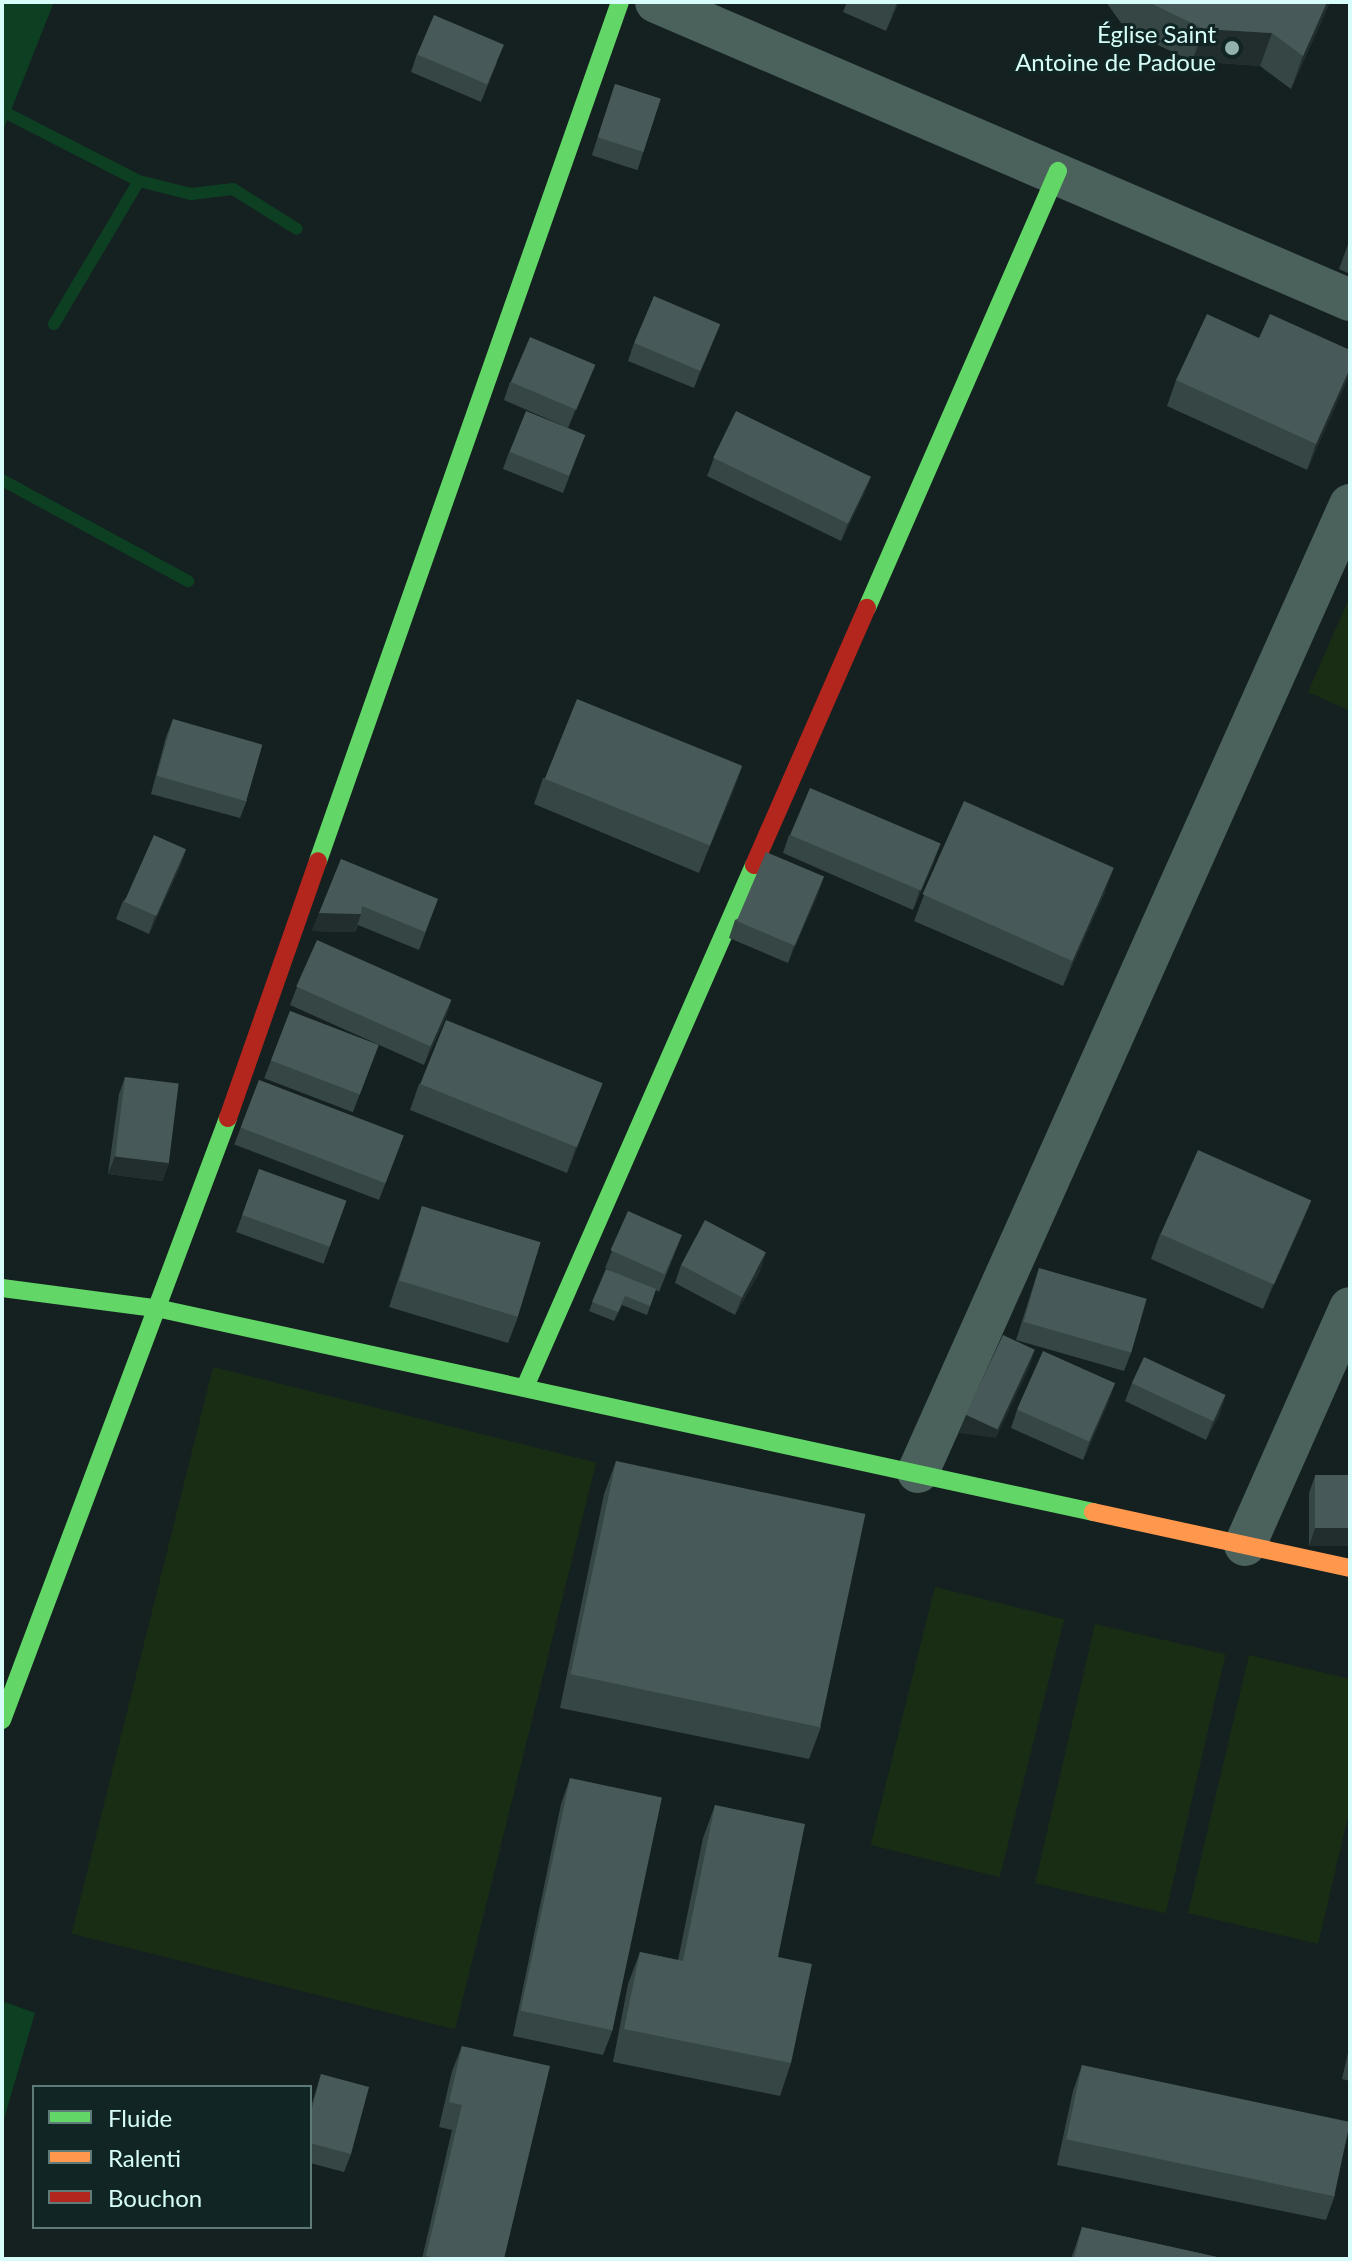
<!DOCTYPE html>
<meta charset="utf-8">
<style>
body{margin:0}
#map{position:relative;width:1352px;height:2261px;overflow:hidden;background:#152020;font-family:Lato,sans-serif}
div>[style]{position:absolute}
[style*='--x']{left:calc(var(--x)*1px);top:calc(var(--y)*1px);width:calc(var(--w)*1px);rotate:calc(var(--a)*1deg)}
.green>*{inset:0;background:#192d15;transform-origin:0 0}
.water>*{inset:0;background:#0d3f23}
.stream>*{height:12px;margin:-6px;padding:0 6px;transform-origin:6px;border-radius:6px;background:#0d3f23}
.street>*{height:42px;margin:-21px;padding:0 21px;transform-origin:21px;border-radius:21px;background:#4a615c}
.fast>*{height:18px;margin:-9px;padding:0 9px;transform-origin:9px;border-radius:9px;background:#63d668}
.slow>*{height:18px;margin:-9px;padding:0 9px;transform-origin:9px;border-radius:9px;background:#ff974d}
.jam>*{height:18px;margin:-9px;padding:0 9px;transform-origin:9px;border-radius:9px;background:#b3261e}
.wall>*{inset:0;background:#364645;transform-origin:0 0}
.shaded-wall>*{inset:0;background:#222e2e}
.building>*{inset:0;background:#475958;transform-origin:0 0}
.dots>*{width:22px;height:22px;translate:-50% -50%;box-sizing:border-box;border:4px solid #102524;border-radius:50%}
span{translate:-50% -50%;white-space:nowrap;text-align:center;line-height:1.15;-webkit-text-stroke:6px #102524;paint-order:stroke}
.poi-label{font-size:24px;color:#d6fdf9}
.right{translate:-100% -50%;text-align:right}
.frame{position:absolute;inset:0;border:4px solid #d6fdf9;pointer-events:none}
.legend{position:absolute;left:32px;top:2085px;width:280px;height:144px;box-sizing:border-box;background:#102524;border:2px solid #5f7b79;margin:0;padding:10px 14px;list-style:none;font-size:24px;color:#d6fdf9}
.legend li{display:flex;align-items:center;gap:16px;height:40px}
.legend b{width:40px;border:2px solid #5f7b79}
</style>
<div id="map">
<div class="green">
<div style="clip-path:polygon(1350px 596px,1350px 711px,1308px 692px)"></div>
<div style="left:213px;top:1367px;width:395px;height:584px;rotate:14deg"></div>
<div style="left:935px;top:1587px;width:133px;height:266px;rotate:14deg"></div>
<div style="left:1095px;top:1624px;width:134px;height:266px;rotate:13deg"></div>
<div style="clip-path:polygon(1249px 1655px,1350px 1679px,1350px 1808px,1318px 1944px,1188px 1913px)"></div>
</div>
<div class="water">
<div style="clip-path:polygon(2px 2px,54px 2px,2px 133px)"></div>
<div style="clip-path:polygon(2px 2001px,35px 2013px,4px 2119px,2px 2118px)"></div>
</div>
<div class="stream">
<div style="--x:10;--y:115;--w:145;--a:27.1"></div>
<div style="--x:139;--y:181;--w:54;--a:14"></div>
<div style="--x:191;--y:194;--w:42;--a:-6.8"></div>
<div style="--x:233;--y:189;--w:75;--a:32"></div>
<div style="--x:54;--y:324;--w:166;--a:-59.3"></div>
<div style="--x:2;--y:480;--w:212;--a:28.5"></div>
</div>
<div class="street">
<div style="--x:656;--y:2;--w:755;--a:23.24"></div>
<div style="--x:918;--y:1472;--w:1059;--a:-65.93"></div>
<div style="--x:1245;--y:1545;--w:259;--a:-66.1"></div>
</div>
<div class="fast">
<div style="--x:867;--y:608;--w:477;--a:-66.4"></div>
<div style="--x:318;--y:861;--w:911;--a:-70.63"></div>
<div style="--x:2;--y:1288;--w:160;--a:7.5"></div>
<div style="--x:161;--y:1309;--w:954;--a:12.29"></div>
<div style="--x:525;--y:1387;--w:570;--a:-66.31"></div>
<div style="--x:2;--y:1720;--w:643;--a:-69.42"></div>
</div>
<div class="slow">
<div style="--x:1093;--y:1512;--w:263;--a:12.3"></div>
</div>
<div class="jam">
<div style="--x:754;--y:865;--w:281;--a:-66.3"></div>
<div style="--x:228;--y:1118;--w:272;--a:-70.7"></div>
</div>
<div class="wall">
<div style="clip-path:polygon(847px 2px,899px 2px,886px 31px,843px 12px)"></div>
<div style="clip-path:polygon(1106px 2px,1330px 2px,1291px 89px,1260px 66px,1192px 61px,1126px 30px)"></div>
<div style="clip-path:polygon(417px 54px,497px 62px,481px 102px,411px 72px)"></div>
<div style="left:615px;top:84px;width:48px;height:75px;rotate:18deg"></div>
<div style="clip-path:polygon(1350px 239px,1350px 274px,1339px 269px)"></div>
<div style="clip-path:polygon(720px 324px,694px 388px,628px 361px,634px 343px)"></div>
<div style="clip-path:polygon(1259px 338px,1350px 350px,1350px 372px,1307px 470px,1167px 406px,1176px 380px)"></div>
<div style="clip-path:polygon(595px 365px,568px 428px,504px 400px,510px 382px)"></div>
<div style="clip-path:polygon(585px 435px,563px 493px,503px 469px,509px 452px)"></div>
<div style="clip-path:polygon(714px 458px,871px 476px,864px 494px,841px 541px,707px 476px)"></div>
<div style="clip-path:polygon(173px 719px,247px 800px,240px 818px,151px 794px,166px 737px)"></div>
<div style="clip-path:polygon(742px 767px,699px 873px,534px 804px,543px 778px)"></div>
<div style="clip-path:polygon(789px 835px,934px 862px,913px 910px,783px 853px)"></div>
<div style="clip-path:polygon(186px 849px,180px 867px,149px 934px,116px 919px,123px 901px)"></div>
<div style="clip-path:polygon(341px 859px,438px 899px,419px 950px,358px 925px,355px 932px,312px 931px)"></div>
<div style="clip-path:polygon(824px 877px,788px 963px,729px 938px,735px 920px)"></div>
<div style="clip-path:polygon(1105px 892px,1063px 986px,914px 921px,924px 895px)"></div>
<div style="clip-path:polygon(297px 987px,451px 1001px,445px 1019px,424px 1065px,290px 1005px)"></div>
<div style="left:290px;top:1011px;width:95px;height:72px;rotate:21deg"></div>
<div style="clip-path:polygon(125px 1077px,169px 1163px,162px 1181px,108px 1174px,119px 1094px)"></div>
<div style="left:259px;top:1080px;width:155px;height:69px;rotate:21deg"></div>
<div style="clip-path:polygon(419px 1084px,602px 1084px,567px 1173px,410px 1110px)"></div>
<div style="left:259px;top:1169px;width:93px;height:67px;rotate:20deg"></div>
<div style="clip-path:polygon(1311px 1200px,1301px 1225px,1263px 1309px,1151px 1259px,1160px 1234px)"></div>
<div style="clip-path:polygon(422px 1206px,518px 1317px,508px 1343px,389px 1307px)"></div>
<div style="clip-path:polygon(682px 1235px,659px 1292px,656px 1290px,647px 1315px,622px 1305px,614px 1321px,589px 1311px,606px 1269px,612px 1271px,605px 1268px,612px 1251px)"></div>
<div style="clip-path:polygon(681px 1265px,760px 1271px,735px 1315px,675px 1283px)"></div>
<div style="clip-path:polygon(1039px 1268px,1131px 1353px,1124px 1371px,1016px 1340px)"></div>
<div style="clip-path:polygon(1132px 1383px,1220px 1413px,1206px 1440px,1125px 1401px)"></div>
<div style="clip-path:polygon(1109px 1401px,1083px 1460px,1011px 1428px,1017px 1410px)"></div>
<div style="clip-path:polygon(616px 1461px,821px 1727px,809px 1759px,560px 1708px,604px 1494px)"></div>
<div style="clip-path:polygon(1350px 1475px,1350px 1546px,1309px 1546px,1309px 1493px,1315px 1476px)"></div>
<div style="clip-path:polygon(570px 1778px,613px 2029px,603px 2055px,513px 2036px,561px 1804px)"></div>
<div style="clip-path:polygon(715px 1805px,778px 1957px,791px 2063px,780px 2096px,613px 2062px,628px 1984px,640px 1952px,678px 1960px,703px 1838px)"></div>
<div style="clip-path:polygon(1350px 2044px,1350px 2081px,1342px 2079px)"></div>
<div style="clip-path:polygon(462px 2046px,504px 2259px,422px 2259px,452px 2130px,439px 2127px,452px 2071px)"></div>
<div style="clip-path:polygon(1082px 2065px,1335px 2195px,1326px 2220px,1057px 2165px,1073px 2091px)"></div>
<div style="clip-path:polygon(321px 2074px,351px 2154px,344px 2172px,310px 2163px,310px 2110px)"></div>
<div style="clip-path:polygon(1082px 2227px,1226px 2259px,1071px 2259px)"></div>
</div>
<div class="shaded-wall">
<div style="clip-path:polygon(897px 2px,899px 2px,886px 31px,896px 5px)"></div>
<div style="clip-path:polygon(1327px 2px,1330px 2px,1291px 89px,1303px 56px)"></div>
<div style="clip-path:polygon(1204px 29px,1272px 33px,1260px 66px,1192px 61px)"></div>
<div style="clip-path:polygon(720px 324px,713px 342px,694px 388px,700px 371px)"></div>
<div style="clip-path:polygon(595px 365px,588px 382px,568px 428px,575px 410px)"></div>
<div style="clip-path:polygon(1350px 368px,1348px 379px,1307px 470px,1316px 444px)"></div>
<div style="clip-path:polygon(871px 476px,864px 494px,841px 541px,848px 523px)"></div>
<div style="clip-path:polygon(742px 767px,733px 793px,699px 873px,709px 848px)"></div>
<div style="clip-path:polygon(940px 844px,934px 862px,913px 910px,919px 892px)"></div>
<div style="clip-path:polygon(186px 849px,180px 867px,149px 934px,155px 916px)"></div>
<div style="clip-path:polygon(1114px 867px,1105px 892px,1063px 986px,1073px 960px)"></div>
<div style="clip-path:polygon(824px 877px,818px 895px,788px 963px,794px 946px)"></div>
<div style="clip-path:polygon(319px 913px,361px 914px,355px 932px,312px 931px)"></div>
<div style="clip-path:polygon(451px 1001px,445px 1019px,424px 1065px,430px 1048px)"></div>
<div style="clip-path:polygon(602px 1084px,592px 1109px,567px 1173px,576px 1147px)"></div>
<div style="clip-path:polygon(115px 1156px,169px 1163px,162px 1181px,108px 1174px)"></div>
<div style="clip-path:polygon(1311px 1200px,1301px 1225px,1263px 1309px,1273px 1284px)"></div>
<div style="clip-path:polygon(766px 1253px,760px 1271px,735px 1315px,742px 1297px)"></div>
<div style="clip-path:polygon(1035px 1350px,1029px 1368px,996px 1438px,959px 1433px,966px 1415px)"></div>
<div style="clip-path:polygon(1115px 1383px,1109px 1401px,1083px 1460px,1089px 1443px)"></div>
<div style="clip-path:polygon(1226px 1395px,1220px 1413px,1206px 1440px,1213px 1422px)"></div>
<div style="clip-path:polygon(1315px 1528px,1350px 1528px,1350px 1546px,1309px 1546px)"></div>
</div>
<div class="building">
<div style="clip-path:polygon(1148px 2px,1327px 2px,1303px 56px,1272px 33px,1204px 29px)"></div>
<div style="left:434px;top:15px;width:76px;height:43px;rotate:23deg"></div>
<div style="left:615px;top:84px;width:48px;height:56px;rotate:18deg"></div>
<div style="left:654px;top:296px;width:72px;height:51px;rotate:23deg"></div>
<div style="clip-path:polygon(1207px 314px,1259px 338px,1270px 314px,1350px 350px,1350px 368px,1316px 444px,1176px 380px)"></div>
<div style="left:530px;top:337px;width:71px;height:49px;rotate:23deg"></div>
<div style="left:526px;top:411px;width:64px;height:44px;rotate:22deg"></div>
<div style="left:736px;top:411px;width:150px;height:52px;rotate:26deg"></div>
<div style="left:577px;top:699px;width:178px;height:86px;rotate:22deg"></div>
<div style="left:173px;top:719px;width:93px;height:59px;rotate:16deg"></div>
<div style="left:810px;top:788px;width:142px;height:51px;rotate:23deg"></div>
<div style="left:964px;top:801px;width:164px;height:102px;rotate:24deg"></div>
<div style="left:154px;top:835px;width:35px;height:73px;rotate:24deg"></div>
<div style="left:766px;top:852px;width:63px;height:75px;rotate:23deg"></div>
<div style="clip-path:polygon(341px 859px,438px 899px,425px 932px,362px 906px,361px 914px,319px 913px)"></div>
<div style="left:317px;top:940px;width:147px;height:51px;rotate:24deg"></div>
<div style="left:290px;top:1011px;width:95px;height:53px;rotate:21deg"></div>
<div style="left:446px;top:1020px;width:169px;height:69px;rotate:22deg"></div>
<div style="left:125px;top:1077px;width:54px;height:80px;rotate:7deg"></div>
<div style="left:259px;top:1080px;width:155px;height:51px;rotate:21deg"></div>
<div style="left:1198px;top:1150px;width:124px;height:92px;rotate:24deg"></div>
<div style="left:259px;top:1169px;width:93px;height:49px;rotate:20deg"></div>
<div style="left:422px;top:1206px;width:124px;height:78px;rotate:17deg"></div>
<div style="left:628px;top:1211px;width:59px;height:43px;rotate:24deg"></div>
<div style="left:705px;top:1220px;width:69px;height:51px;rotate:28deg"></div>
<div style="left:1039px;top:1268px;width:112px;height:56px;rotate:16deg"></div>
<div style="clip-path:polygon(606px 1269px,656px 1289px,650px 1306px,625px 1296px,618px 1312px,592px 1302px)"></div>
<div style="left:1003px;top:1335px;width:35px;height:88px;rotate:25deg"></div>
<div style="left:1043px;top:1351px;width:79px;height:64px;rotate:24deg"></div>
<div style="left:1144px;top:1357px;width:90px;height:29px;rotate:25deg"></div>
<div style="left:616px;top:1461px;width:255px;height:218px;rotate:12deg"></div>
<div style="left:1350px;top:1475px;width:53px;height:35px;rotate:90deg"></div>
<div style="left:570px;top:1778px;width:94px;height:238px;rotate:12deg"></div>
<div style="clip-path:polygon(715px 1805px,805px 1824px,778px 1957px,812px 1964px,791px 2063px,624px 2029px,640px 1952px,683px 1961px)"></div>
<div style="clip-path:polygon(462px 2046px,550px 2066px,504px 2259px,440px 2259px,426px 2256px,462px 2105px,449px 2102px)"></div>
<div style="left:1082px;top:2065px;width:274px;height:76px;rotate:12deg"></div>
<div style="clip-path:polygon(321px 2074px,369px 2087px,351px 2154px,310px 2143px,310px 2116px)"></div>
<div style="clip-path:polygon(1082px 2227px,1226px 2259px,1074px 2259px)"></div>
</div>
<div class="dots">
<div style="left:1232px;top:48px;background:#92b0ad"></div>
</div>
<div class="poi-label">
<span class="right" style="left:1216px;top:48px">Église Saint<br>Antoine de Padoue</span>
</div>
<div class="frame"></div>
<ul class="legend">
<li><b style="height:10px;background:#63d668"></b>Fluide</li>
<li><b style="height:10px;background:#ff974d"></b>Ralenti</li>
<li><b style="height:10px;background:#b3261e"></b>Bouchon</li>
</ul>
</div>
